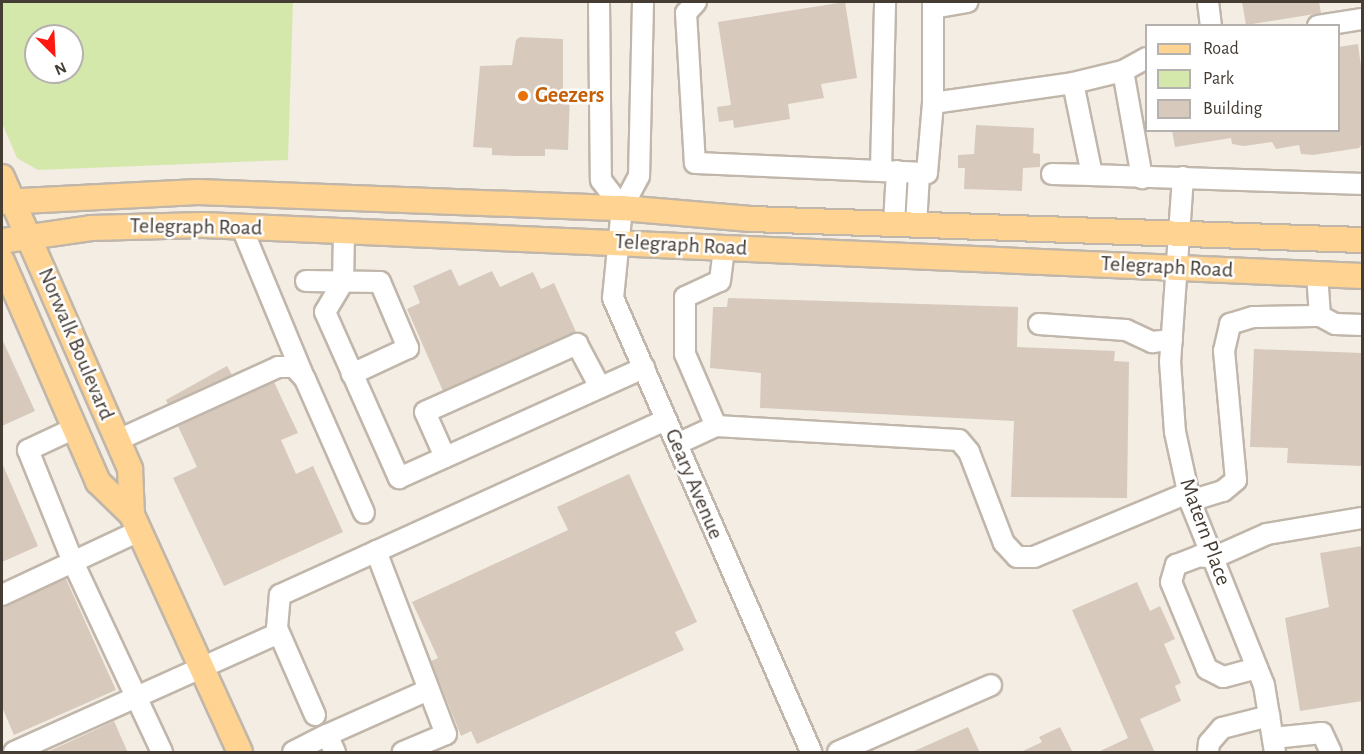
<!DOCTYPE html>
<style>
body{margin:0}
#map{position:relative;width:1364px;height:754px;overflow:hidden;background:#f3ede4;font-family:"Alegreya Sans",sans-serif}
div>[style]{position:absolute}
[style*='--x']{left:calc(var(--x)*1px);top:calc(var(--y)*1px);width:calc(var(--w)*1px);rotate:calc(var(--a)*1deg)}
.green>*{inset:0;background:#d4e8ab}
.building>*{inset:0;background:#d7cabc;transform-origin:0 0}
.roads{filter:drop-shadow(2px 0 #c1b6aa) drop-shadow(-2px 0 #c1b6aa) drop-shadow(0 2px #c1b6aa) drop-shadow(0 -2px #c1b6aa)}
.minor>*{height:20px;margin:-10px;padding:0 10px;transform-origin:10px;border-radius:10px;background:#fff}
.major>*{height:24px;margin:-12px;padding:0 12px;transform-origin:12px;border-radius:12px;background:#ffd391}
.dots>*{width:16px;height:16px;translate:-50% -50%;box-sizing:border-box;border:3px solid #fff;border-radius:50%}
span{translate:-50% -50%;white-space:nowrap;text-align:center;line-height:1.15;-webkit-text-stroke:5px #fff;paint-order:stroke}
.food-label{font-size:22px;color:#c56008;font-weight:700}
.left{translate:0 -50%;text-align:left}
.street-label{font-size:22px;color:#453c34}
.frame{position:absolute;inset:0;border:3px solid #453c34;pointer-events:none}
.legend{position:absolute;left:1145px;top:24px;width:195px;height:108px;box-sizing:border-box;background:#fff;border:2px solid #b5b1ae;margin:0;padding:8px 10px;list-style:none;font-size:18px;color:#453c34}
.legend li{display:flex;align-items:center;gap:12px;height:30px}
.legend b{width:30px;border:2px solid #b5b1ae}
.north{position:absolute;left:24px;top:24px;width:60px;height:60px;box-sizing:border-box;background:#fff;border:2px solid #b5b1ae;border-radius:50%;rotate:156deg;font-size:16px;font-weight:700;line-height:24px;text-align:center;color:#453c34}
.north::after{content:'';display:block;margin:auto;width:21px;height:27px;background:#ff180f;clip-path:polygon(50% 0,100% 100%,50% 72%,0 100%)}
</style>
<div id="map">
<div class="green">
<div style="clip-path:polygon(evenodd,2px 2px,293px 2px,288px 160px,38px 170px,17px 158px,2px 123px,2px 2px,36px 36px,72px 36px,72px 72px,36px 72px,36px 36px)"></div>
</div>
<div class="building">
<div style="clip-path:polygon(845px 2px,857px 78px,821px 84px,824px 98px,788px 104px,790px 119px,734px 128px,733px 120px,719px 122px,717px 107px,731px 105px,718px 22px)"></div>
<div style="clip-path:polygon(1242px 2px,1319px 2px,1321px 13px,1246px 25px)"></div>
<div style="clip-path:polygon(520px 37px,563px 39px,563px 92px,570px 92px,568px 150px,545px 149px,545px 156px,516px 156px,492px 155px,492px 148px,473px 147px,480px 66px,512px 65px,516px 40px)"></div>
<div style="clip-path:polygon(1358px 44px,1362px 74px,1362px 144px,1359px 148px,1313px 155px,1301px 154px,1299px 145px,1276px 149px,1272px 142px,1244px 146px,1232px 144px,1231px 138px,1175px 147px,1172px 130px,1338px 130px,1338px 47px)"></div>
<div style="clip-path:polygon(976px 125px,1034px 128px,1033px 153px,1040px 154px,1040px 167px,1023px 168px,1022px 191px,964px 189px,965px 168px,958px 168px,958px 155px,974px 154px)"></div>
<div style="clip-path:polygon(451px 269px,459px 286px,492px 271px,500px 287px,533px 272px,541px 289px,554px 283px,576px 332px,443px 391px,407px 309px,420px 303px,413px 286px)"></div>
<div style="clip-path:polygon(728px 298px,1018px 307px,1017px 347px,1115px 351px,1114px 361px,1129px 362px,1127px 498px,1011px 497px,1014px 421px,760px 408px,761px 373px,710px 368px,713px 307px,727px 307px)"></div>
<div style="clip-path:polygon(2px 339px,35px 411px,2px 426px)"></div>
<div style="clip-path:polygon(1254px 349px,1362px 353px,1362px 466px,1287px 463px,1288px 448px,1250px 447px)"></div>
<div style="left:227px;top:366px;width:10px;height:70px;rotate:61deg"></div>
<div style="clip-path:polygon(274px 382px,298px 433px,281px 440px,296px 474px,313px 466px,343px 532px,224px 586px,173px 478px,197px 467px,178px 426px)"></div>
<div style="clip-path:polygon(2px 463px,38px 546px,2px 562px)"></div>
<div style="clip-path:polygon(629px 474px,697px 622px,675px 632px,684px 650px,477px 744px,471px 731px,461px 736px,431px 661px,438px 658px,412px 602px,568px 530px,557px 507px)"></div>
<div style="clip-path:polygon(1362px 546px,1362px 701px,1300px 711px,1285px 618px,1329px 607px,1320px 553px)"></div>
<div style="clip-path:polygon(66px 579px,116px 690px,14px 735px,2px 707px,2px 607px)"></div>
<div style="clip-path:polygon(1137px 582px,1150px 611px,1160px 606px,1175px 639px,1164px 644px,1181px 683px,1175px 686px,1181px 701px,1140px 719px,1155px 753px,1096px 753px,1128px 738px,1072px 610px)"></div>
<div style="clip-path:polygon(114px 721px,128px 753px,45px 753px,93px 731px)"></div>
<div style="clip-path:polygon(968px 727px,980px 753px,910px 753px)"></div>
<div style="clip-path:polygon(1060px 727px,1073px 753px,1019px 753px,1042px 742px,1039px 737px)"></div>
</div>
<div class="roads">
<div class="minor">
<div style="--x:599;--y:2;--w:178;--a:89.4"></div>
<div style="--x:601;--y:180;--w:35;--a:53"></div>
<div style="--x:643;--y:2;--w:174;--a:91.3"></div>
<div style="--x:639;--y:176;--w:36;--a:118"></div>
<div style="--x:622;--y:208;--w:90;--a:95.7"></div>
<div style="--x:613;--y:298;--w:495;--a:66.4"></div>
<div style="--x:696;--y:2;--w:15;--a:132"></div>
<div style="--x:686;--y:13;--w:150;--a:86.6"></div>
<div style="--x:695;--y:163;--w:232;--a:2.5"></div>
<div style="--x:927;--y:173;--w:70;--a:-85.1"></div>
<div style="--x:933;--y:2;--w:101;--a:90"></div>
<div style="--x:933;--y:103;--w:141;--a:-8.1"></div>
<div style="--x:1073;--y:83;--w:94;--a:78.3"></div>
<div style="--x:1092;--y:175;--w:270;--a:1.9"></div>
<div style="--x:1208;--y:2;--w:24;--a:83"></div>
<div style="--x:933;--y:8;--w:35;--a:-10"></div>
<div style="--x:1318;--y:26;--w:45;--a:-9"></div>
<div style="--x:1123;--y:71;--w:109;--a:79.9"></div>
<div style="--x:1073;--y:83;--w:51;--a:-13.5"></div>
<div style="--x:1123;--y:71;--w:26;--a:-29"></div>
<div style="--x:881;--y:169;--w:167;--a:-88.6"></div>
<div style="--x:1052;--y:174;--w:40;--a:1.4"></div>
<div style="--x:1183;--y:177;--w:184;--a:94"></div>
<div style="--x:1170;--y:361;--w:71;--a:86"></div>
<div style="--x:1175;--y:432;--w:71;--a:77.7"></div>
<div style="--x:1190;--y:501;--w:198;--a:68.1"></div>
<div style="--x:1264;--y:685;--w:68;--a:80.7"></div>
<div style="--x:894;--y:224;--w:53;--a:-86.8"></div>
<div style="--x:916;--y:225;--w:51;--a:-86.6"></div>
<div style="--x:242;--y:228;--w:162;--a:67.5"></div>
<div style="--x:344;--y:232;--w:50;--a:91.1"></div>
<div style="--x:343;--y:282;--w:35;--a:121"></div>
<div style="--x:325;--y:312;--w:182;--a:66"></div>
<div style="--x:399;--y:478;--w:269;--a:-24.2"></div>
<div style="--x:1317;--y:274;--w:42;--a:85.9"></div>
<div style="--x:1320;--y:316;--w:17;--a:28"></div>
<div style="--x:1335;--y:324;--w:27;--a:2"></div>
<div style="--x:306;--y:281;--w:74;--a:0.8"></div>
<div style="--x:380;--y:282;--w:72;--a:67"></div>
<div style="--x:408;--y:348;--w:62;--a:155.1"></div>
<div style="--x:1039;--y:324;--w:87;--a:3.9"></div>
<div style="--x:1126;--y:330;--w:29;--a:25"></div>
<div style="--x:1152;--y:342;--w:20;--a:-6"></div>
<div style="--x:716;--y:426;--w:78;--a:-113.3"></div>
<div style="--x:685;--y:354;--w:57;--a:-90"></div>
<div style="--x:685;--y:297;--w:38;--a:-25"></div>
<div style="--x:720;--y:281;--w:34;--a:-83"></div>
<div style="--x:75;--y:428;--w:52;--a:154.9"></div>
<div style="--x:28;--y:450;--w:121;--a:68.1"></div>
<div style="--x:73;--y:562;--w:210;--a:64.9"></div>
<div style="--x:118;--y:440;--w:176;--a:-24.5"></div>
<div style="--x:278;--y:367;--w:16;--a:0"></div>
<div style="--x:294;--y:367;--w:16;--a:47"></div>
<div style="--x:305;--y:379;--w:146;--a:66.2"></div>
<div style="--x:677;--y:444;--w:43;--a:-24.8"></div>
<div style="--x:716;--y:426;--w:243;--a:3.3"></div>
<div style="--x:959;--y:440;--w:16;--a:50"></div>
<div style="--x:969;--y:452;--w:97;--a:69"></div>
<div style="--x:1004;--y:543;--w:19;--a:47"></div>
<div style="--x:1017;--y:557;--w:17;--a:0"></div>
<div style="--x:1034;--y:557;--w:167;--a:-22.6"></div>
<div style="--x:445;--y:457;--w:49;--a:-114"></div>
<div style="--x:425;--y:412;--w:167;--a:-24.1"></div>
<div style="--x:577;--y:344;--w:49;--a:61.9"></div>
<div style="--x:1190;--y:501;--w:34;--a:-17"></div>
<div style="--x:1223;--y:491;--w:17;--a:-40"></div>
<div style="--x:1236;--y:480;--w:130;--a:-95.3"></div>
<div style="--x:1224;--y:351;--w:28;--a:-77"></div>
<div style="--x:1230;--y:324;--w:24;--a:-17"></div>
<div style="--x:1253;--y:317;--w:67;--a:-0.9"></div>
<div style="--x:376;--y:551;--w:196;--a:69.1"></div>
<div style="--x:446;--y:734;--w:47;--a:157.3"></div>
<div style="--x:2;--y:595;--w:151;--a:-25"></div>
<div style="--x:1257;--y:668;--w:35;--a:165"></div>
<div style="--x:1223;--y:677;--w:18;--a:-153"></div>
<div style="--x:1207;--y:669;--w:94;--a:-112.5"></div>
<div style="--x:1171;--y:582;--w:18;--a:-74"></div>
<div style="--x:1176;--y:565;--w:25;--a:-21"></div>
<div style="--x:1199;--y:556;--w:14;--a:8"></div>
<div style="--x:1213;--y:558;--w:59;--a:-24"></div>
<div style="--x:1267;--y:534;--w:96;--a:-9.6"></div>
<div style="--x:315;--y:715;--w:95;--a:-113.6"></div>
<div style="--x:277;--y:628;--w:33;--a:-85"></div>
<div style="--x:280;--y:595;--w:424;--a:-24.4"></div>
<div style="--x:327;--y:735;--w:111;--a:-24"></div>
<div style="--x:1273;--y:738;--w:49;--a:-5.8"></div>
<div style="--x:1322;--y:733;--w:21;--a:65"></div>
<div style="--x:14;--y:752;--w:290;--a:-24.2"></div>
<div style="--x:293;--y:752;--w:38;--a:-27"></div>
<div style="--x:327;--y:735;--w:19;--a:65"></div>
<div style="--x:838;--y:752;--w:167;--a:-23.6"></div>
<div style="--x:1208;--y:752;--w:9;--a:-84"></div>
<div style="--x:1209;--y:743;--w:20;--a:-49"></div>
<div style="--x:1222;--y:728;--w:49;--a:-14.3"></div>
</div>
<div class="major">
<div style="--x:2;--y:177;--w:319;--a:66.3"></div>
<div style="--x:130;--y:469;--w:46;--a:87.5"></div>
<div style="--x:2;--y:202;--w:196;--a:-2.9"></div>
<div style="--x:198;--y:192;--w:424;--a:2.2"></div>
<div style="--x:622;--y:208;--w:129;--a:4.9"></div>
<div style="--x:751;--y:219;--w:611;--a:1.97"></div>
<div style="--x:2;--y:241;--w:90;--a:-8.3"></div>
<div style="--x:91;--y:228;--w:112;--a:-1.5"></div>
<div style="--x:203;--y:225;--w:1160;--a:2.52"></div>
<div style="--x:2;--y:261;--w:241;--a:66.5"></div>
<div style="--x:98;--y:482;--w:47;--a:44.1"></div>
<div style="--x:132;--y:515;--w:260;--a:65.5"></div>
</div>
</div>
<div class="dots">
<div style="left:523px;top:96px;background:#e8710a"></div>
</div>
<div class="food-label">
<span class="left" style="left:535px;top:96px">Geezers</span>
</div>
<div class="street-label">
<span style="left:196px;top:227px;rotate:1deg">Telegraph Road</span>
<span style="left:681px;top:245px;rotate:3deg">Telegraph Road</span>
<span style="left:1167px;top:267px;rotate:3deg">Telegraph Road</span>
<span style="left:76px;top:344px;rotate:67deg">Norwalk Boulevard</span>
<span style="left:694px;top:484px;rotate:67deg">Geary Avenue</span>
<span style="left:1205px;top:532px;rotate:70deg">Matern Place</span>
</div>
<div class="frame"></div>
<ul class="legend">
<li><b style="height:8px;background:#ffd391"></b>Road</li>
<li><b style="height:16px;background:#d4e8ab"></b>Park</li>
<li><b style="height:16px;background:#d7cabc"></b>Building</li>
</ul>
<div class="north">N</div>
</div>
